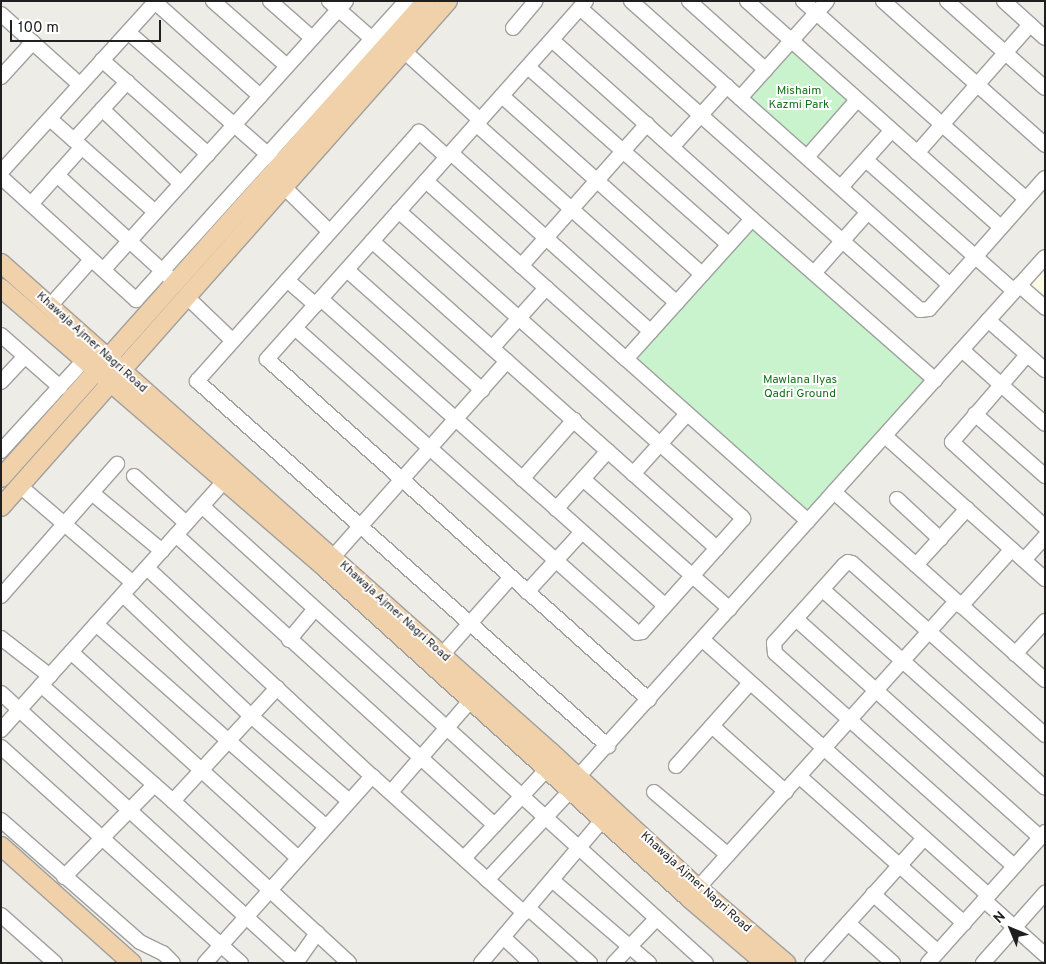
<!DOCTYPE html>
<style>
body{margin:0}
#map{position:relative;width:1046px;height:964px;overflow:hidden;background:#eeece6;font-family:Overpass,sans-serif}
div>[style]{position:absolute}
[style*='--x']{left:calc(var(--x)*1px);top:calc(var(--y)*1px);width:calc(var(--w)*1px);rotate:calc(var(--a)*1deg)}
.education>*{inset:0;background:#fbfbe3}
.park>*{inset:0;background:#c9f3cc;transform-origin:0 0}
.roads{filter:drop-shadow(1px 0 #a0a0a0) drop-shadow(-1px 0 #a0a0a0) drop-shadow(0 1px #a0a0a0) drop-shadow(0 -1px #a0a0a0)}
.minor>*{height:14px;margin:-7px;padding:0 7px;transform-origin:7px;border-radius:7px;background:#fff}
.major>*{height:18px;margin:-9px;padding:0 9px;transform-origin:9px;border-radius:9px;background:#f1d1a9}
span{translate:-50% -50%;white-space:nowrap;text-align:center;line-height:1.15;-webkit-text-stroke:4px #fff;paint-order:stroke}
.park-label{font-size:12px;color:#197120}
.street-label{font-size:12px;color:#1f1f1f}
.frame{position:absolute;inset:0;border:2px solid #1f1f1f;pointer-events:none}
.north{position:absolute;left:986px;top:904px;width:50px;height:50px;-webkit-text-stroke:4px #fff;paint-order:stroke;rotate:315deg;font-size:14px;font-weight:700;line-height:20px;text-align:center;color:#1f1f1f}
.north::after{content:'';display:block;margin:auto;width:18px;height:22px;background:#1f1f1f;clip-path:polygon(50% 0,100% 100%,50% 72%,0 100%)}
.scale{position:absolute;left:10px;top:20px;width:151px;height:22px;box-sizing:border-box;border:2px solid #1f1f1f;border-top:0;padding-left:6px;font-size:15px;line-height:18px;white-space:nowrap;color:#1f1f1f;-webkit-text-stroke:4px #fff;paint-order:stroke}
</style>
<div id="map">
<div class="education">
<div style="clip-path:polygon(1045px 257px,1045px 308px,1019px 285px)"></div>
</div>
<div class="park">
<div style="left:791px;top:41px;width:89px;height:76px;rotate:42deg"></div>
<div style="left:752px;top:221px;width:242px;height:183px;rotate:42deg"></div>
</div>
<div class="roads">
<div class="minor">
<div style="--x:213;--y:1;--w:98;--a:41.3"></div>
<div style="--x:270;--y:1;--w:56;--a:41.4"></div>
<div style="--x:329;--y:1;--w:65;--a:41.3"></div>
<div style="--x:586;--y:1;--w:480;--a:131.7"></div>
<div style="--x:267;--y:359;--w:512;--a:41.75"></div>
<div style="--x:631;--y:1;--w:146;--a:41.7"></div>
<div style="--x:689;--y:1;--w:103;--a:41.9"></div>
<div style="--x:747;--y:1;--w:340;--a:41.7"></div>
<div style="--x:803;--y:1;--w:298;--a:41.6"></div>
<div style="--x:827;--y:1;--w:130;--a:131.9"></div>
<div style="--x:740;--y:98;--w:281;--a:41.7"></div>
<div style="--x:883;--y:1;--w:217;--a:41.6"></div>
<div style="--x:947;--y:1;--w:131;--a:41.6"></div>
<div style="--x:1004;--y:1;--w:55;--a:42.1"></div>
<div style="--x:155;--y:2;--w:141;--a:41.8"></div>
<div style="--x:580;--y:8;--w:455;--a:41.6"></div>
<div style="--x:920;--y:310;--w:9;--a:-6"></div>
<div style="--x:929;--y:309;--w:175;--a:-48.5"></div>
<div style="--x:1;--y:14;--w:106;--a:41.9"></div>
<div style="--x:513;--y:28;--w:35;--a:-50"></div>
<div style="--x:128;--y:32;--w:194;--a:41.2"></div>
<div style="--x:552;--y:40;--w:268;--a:41.8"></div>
<div style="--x:404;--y:51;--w:103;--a:42.2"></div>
<div style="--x:102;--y:60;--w:142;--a:41.6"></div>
<div style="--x:528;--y:67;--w:268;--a:41.5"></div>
<div style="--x:1;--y:77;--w:47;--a:-47.6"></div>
<div style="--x:502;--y:96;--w:268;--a:41.7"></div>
<div style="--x:102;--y:109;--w:109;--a:43.5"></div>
<div style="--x:50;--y:119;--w:140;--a:41.5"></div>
<div style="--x:476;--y:124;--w:269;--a:41.7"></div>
<div style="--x:74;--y:140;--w:79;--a:-47.6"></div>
<div style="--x:672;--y:147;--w:82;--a:-48"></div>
<div style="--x:451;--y:153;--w:268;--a:41.8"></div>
<div style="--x:917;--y:153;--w:171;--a:-48.6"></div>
<div style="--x:447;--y:157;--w:38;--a:-138"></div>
<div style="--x:419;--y:132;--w:334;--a:131.7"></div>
<div style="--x:197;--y:381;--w:550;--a:41.61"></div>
<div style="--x:807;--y:157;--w:76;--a:-48.7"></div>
<div style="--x:866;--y:160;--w:198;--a:41.5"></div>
<div style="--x:1;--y:172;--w:231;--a:-47.8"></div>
<div style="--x:57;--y:175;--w:151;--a:42.3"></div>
<div style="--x:1;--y:177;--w:183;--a:42.3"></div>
<div style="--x:136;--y:300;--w:403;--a:-47.9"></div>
<div style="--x:426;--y:181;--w:268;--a:41.7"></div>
<div style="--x:284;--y:187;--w:64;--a:44.4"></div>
<div style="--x:841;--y:187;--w:76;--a:-48.2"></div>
<div style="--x:31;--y:204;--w:76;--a:-48.2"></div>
<div style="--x:372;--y:241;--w:462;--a:41.7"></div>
<div style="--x:521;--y:266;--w:190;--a:-48.4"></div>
<div style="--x:104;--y:269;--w:361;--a:-47.9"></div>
<div style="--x:347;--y:270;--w:181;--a:41.6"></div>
<div style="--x:814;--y:273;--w:81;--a:-48.5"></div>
<div style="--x:287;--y:280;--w:38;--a:41"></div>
<div style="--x:1019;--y:285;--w:35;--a:41"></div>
<div style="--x:186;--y:296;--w:65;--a:43.8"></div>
<div style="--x:321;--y:299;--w:461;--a:41.7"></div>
<div style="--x:50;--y:306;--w:62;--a:-48.3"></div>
<div style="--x:988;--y:320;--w:76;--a:41.3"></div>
<div style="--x:295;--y:328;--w:458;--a:41.7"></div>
<div style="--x:637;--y:633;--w:5;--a:-11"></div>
<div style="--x:642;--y:632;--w:152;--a:-48.2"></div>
<div style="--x:743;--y:519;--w:2;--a:-117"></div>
<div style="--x:742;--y:517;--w:460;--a:-138.3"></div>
<div style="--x:1;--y:335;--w:79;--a:41.4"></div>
<div style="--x:492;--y:348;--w:81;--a:-48"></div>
<div style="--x:962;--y:350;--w:111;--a:41.7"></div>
<div style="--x:1027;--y:355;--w:115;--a:130.8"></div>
<div style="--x:952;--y:442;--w:126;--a:42.4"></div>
<div style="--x:1;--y:382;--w:35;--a:-47"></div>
<div style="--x:975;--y:414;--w:94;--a:41.5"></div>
<div style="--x:885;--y:436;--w:215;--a:41.8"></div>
<div style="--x:1;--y:451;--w:125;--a:-47.6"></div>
<div style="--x:633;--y:474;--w:81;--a:-48"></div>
<div style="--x:134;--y:476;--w:70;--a:42.1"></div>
<div style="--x:522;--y:479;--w:79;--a:-48.6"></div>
<div style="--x:583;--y:479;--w:196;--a:41.5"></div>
<div style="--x:20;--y:486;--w:149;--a:40.6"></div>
<div style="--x:834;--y:492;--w:283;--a:41.7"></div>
<div style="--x:92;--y:493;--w:91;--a:39.6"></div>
<div style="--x:897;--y:499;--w:59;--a:42.9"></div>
<div style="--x:202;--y:506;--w:680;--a:42.2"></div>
<div style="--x:556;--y:509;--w:78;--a:-48.1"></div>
<div style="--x:808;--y:521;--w:244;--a:-138.3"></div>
<div style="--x:626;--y:359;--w:188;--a:-48"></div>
<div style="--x:752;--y:219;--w:244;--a:41.3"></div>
<div style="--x:176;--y:535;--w:431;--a:42.3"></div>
<div style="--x:333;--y:557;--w:262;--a:-48.4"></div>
<div style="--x:1024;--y:560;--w:31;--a:-48"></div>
<div style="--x:916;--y:565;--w:76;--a:-47.7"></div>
<div style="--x:147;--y:568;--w:306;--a:42.8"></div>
<div style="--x:823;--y:590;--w:297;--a:41.7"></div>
<div style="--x:527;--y:592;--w:81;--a:-47.5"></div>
<div style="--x:123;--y:595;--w:176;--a:43.4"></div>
<div style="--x:251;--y:716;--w:130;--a:40.9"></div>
<div style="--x:1;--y:596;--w:176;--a:-48.7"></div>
<div style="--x:961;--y:606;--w:76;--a:-48.2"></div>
<div style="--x:796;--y:619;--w:327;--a:41.8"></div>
<div style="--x:96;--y:624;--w:307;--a:41.4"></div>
<div style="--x:1;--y:638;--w:62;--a:37.8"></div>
<div style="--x:289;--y:640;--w:40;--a:-50"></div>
<div style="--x:703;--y:640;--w:382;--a:41.8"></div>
<div style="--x:71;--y:652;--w:307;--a:42.2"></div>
<div style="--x:1015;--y:654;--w:45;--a:-47.7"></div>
<div style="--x:442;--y:655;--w:104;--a:-48.5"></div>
<div style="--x:41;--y:685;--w:176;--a:41.3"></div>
<div style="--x:173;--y:801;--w:239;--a:42.6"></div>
<div style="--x:1;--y:693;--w:401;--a:42.4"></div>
<div style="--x:712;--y:726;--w:99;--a:41.7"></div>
<div style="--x:1;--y:730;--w:336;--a:-48.1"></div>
<div style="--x:1;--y:747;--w:323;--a:42"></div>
<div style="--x:676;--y:766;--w:111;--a:-48.3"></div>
<div style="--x:800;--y:777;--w:220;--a:41.7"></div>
<div style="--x:577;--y:778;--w:700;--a:-48.07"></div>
<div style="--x:391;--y:792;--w:122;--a:-49"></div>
<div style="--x:654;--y:792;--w:97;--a:40.4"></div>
<div style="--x:173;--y:801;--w:154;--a:-47.4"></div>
<div style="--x:1;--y:820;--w:185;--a:41.3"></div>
<div style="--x:140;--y:942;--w:25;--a:26"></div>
<div style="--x:163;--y:953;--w:14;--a:45"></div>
<div style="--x:464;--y:858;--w:122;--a:-47"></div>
<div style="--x:1014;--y:866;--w:320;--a:-138.3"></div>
<div style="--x:775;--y:653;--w:10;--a:-96"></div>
<div style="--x:774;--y:643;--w:105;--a:-48.1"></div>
<div style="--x:844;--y:565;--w:5;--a:-37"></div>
<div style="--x:848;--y:562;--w:4;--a:14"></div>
<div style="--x:852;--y:563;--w:259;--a:41.7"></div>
<div style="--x:64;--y:877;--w:129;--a:-45.6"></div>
<div style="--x:487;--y:880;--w:123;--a:-47"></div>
<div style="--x:552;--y:880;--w:128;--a:40.6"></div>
<div style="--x:698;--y:888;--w:386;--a:-48"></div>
<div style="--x:873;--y:894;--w:87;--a:41.7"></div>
<div style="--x:984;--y:900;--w:82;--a:42"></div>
<div style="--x:528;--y:908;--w:83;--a:41.6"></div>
<div style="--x:1;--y:915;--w:72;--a:41.6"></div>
<div style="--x:848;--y:923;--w:60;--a:41.6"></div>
<div style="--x:503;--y:937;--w:38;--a:43"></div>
<div style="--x:205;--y:963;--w:251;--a:-48.2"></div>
<div style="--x:372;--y:776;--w:205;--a:42"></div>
<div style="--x:296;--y:963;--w:37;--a:-55"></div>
<div style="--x:481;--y:963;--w:189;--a:-49.7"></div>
<div style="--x:614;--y:963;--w:61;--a:-46.3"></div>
<div style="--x:812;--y:963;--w:168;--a:-48.1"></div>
<div style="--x:928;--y:963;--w:176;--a:-48.2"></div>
<div style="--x:983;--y:963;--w:94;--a:-48.5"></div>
</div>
<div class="major">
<div style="--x:1;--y:263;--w:737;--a:41.65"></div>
<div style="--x:552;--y:753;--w:199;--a:42.8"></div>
<div style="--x:698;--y:888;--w:116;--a:40.4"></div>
<div style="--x:1;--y:288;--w:425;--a:40.8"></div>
<div style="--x:323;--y:566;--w:496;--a:42.2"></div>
<div style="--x:690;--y:899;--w:99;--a:40.5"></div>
<div style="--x:1;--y:478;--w:639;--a:-48.3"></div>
<div style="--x:1;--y:507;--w:675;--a:-48.54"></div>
<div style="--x:1;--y:846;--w:176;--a:41.8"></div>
</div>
</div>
<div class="park-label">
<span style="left:799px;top:99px">Mishaim<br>Kazmi Park</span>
<span style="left:800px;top:388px">Mawlana Ilyas<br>Qadri Ground</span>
</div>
<div class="street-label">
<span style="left:91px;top:343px;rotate:42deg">Khawaja Ajmer Nagri Road</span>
<span style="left:394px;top:612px;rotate:42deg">Khawaja Ajmer Nagri Road</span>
<span style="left:695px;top:883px;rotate:42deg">Khawaja Ajmer Nagri Road</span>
</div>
<div class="frame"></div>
<div class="north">N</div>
<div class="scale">100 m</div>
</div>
